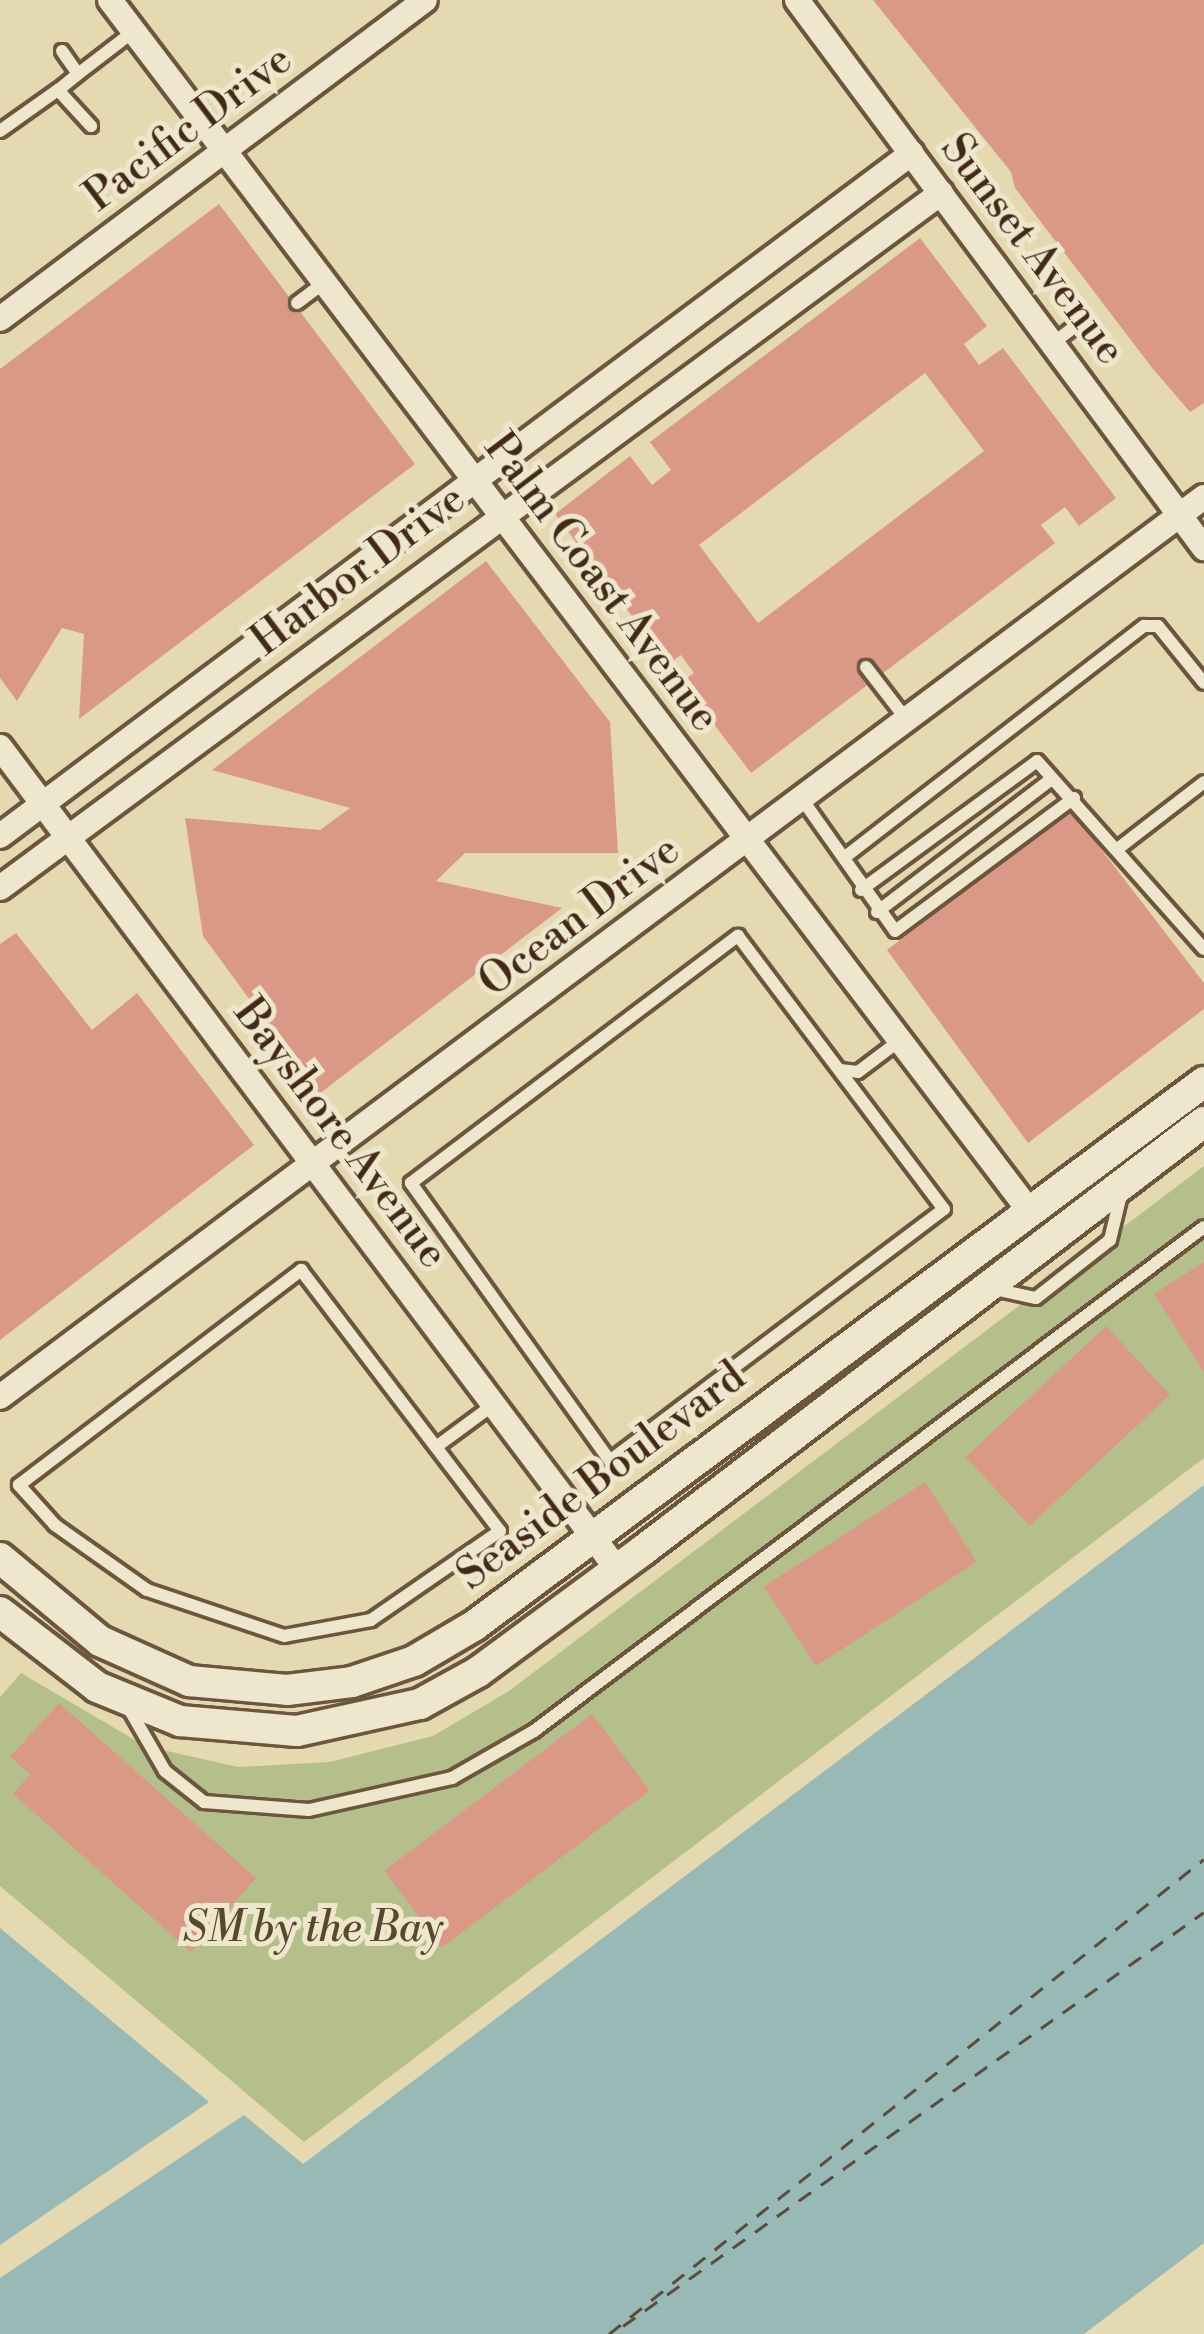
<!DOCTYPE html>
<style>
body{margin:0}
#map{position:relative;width:1204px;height:2334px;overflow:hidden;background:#e5d9b2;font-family:"Libre Bodoni",serif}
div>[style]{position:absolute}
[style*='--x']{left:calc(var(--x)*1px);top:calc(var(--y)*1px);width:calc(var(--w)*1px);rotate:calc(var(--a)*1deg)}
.green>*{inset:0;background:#b5bf8c}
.water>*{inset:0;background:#98b9b5}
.ferry>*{height:3px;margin-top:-1.5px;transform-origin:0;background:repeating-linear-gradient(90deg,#584e3e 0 15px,transparent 0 27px)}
.building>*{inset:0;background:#da9986;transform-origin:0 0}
.roads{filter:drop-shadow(3px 0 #6c563e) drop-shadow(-3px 0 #6c563e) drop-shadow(0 3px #6c563e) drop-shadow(0 -3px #6c563e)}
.service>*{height:12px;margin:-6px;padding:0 6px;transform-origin:6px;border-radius:6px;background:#eee6cd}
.minor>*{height:24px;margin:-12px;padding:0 12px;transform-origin:12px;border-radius:12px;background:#eee6cd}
.tertiary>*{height:30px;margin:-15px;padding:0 15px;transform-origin:15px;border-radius:15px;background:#eee6cd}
span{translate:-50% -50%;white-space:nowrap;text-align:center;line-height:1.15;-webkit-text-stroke:10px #eee6cd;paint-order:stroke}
.street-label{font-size:42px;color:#432a17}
.park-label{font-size:42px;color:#5a482e;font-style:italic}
</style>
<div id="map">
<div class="green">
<div style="clip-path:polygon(1204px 1166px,1204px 1458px,304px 2142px,0 1886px,0 1697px,21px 1673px,145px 1746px,238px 1767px,330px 1762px,433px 1736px,509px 1691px)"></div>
</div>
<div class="water">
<div style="clip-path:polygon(1204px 1485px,1204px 2243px,1084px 2334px,0 2334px,0 2278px,244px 2115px,303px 2164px)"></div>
<div style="clip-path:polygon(0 1928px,209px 2102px,0 2245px)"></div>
</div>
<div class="ferry">
<div style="--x:623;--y:2326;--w:713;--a:-35.47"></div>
<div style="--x:609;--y:2334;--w:761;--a:-38.6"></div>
</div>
<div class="building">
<div style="clip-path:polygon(873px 0,1204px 0,1204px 403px,1190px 412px,1153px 369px,1015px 188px,1011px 172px)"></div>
<div style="clip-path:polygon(219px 204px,415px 464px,79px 719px,84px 634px,62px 628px,17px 701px,0 678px,0 369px)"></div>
<div style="clip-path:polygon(evenodd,920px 238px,987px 326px,964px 344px,979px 365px,1003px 348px,1116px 498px,1079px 526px,1065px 507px,1041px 525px,1055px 543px,751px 773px,682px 682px,694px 673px,681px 655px,668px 664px,555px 514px,630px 456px,652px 485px,671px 470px,650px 442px,920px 238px,925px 373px,984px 451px,758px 623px,699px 545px,925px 373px)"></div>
<div style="clip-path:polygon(486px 561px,610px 722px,618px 853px,465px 853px,436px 881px,562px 908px,319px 1094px,203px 936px,185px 818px,320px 830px,350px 808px,212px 770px)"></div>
<div style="clip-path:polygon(1071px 810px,1204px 983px,1204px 1009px,1028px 1143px,887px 950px)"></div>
<div style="clip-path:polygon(16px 933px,92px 1030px,137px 993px,254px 1145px,0 1340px,0 944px)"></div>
<div style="clip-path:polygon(1204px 1262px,1204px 1372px,1154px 1294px)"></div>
<div style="left:1106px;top:1326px;width:94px;height:192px;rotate:47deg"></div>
<div style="left:925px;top:1482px;width:95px;height:192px;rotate:57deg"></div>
<div style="clip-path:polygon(59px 1703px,256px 1878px,191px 1952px,13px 1794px,30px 1774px,10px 1757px)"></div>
<div style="left:592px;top:1714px;width:96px;height:260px;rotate:53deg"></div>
</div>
<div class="roads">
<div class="service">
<div style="--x:62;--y:51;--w:28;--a:55"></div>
<div style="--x:78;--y:74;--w:26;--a:141"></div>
<div style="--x:58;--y:90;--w:49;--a:47.5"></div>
<div style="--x:78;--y:74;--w:71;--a:-37.5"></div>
<div style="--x:0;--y:131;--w:71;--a:-35.3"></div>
<div style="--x:297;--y:303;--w:34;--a:-37"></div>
<div style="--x:1053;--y:343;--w:36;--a:-37"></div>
<div style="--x:866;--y:667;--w:66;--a:52.4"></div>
<div style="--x:802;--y:799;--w:161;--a:54.8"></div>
<div style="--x:895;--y:931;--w:223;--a:-36.6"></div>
<div style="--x:1120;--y:847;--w:106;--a:-37.7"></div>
<div style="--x:845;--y:857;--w:378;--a:-37.7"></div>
<div style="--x:1144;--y:626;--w:14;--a:0"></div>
<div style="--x:1158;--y:626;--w:73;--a:51.1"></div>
<div style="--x:861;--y:890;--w:218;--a:-36.2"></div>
<div style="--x:1037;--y:761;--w:251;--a:48.4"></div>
<div style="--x:877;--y:912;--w:218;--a:-37.3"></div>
<div style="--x:738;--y:936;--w:342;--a:53"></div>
<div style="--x:944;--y:1209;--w:418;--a:143"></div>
<div style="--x:610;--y:1461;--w:342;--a:-125.6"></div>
<div style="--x:411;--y:1183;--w:410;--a:-37.1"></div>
<div style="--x:840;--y:1070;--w:18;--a:6"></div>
<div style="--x:858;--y:1072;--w:51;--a:-37.1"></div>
<div style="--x:301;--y:1270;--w:328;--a:52.7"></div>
<div style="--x:500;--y:1531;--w:157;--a:145.4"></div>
<div style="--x:371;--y:1620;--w:88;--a:169.6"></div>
<div style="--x:284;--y:1636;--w:145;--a:-161.4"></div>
<div style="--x:147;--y:1590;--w:113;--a:-144.8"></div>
<div style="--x:55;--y:1525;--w:54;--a:-132"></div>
<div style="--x:19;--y:1485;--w:355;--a:-37.3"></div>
<div style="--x:994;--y:1289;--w:43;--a:12.1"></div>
<div style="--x:1036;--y:1298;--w:94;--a:-38.1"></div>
<div style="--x:1110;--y:1240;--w:46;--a:-76.3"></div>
<div style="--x:436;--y:1447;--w:71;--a:-36.4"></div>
<div style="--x:128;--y:1707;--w:74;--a:60"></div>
<div style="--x:165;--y:1771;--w:50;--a:38.5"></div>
<div style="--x:204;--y:1802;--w:105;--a:4.4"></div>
<div style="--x:309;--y:1810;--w:147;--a:-12.6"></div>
<div style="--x:452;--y:1778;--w:95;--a:-29.8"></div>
<div style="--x:534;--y:1731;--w:838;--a:-36.95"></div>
</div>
<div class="minor">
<div style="--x:110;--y:0;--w:1523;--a:52.79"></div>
<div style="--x:797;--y:0;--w:683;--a:53.4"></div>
<div style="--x:0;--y:319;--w:531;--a:-36.89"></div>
<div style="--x:0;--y:747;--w:1028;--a:53.11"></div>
<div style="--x:0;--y:836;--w:1139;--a:-36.83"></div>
<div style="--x:0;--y:888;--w:1170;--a:-36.45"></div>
<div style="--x:0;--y:1397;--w:1503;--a:-36.78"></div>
</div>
<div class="tertiary">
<div style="--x:0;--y:1558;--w:130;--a:39.7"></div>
<div style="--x:100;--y:1641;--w:98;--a:24.2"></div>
<div style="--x:189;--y:1681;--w:98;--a:5.2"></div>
<div style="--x:287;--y:1690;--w:65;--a:-7"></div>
<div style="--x:352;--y:1682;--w:65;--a:-18.7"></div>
<div style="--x:414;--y:1661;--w:71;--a:-30.5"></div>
<div style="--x:475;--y:1625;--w:909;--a:-36.68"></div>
<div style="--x:0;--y:1612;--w:123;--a:37.7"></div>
<div style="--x:97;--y:1687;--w:90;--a:22.3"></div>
<div style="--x:180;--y:1721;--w:117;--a:4.9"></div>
<div style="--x:297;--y:1731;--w:126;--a:-12.4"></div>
<div style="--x:420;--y:1704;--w:66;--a:-28.9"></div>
<div style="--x:478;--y:1672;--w:204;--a:-36.4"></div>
<div style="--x:642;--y:1551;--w:707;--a:-37.36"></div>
</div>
</div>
<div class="street-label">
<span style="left:189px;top:129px;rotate:-37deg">Pacific Drive</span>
<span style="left:1032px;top:250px;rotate:53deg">Sunset Avenue</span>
<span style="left:359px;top:571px;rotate:-37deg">Harbor Drive</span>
<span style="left:601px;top:583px;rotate:53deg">Palm Coast Avenue</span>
<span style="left:580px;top:917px;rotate:-37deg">Ocean Drive</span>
<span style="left:340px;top:1134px;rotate:53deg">Bayshore Avenue</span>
<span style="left:602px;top:1477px;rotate:-37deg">Seaside Boulevard</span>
</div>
<div class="park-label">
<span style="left:313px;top:1929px">SM by the Bay</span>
</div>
</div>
